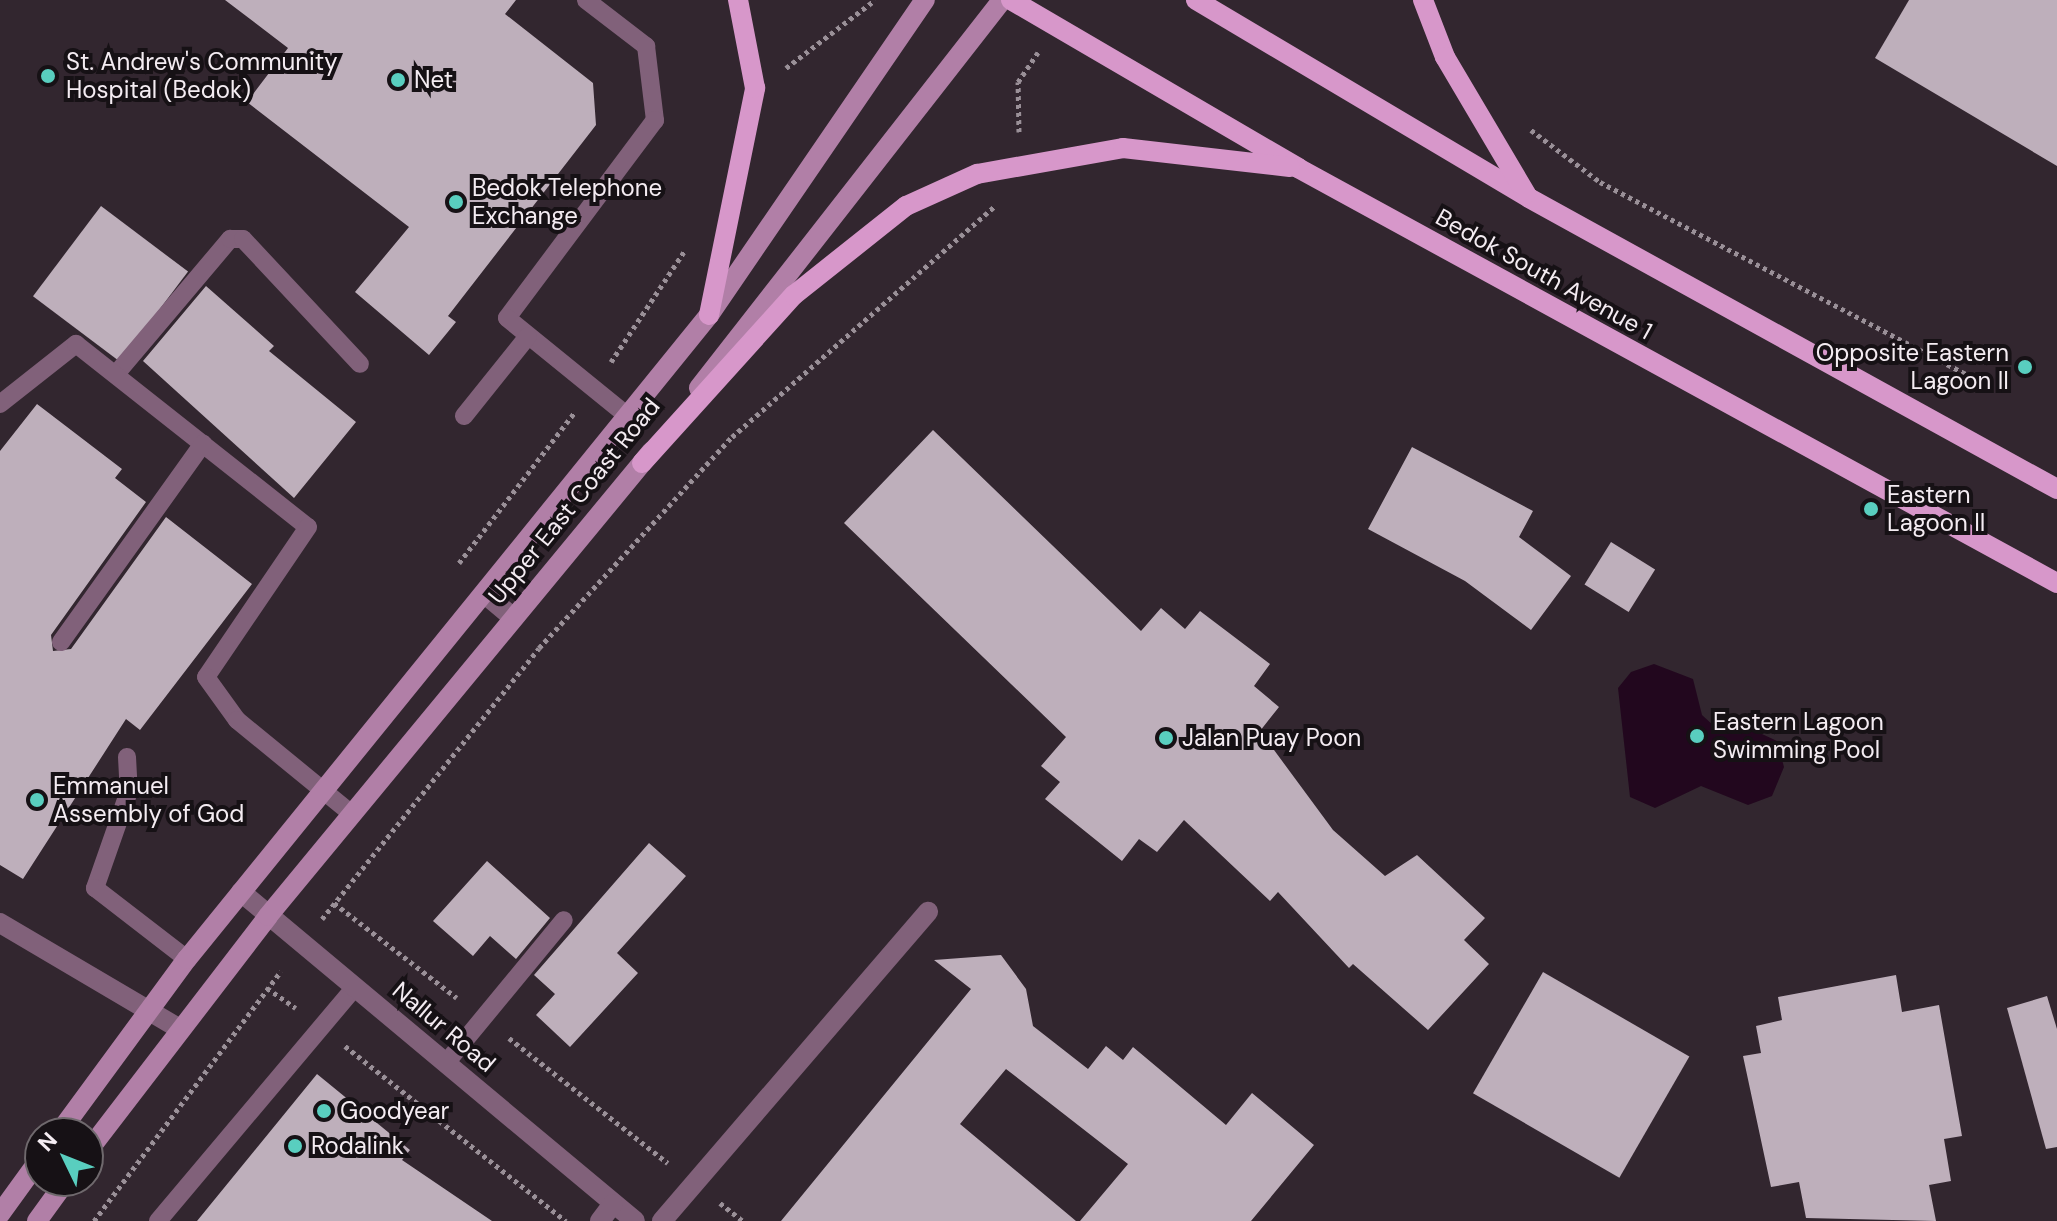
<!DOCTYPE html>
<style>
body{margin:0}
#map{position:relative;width:2057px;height:1221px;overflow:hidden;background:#32262f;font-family:"DM Sans",sans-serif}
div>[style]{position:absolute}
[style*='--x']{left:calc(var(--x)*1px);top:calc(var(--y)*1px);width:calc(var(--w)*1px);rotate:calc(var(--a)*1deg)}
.water>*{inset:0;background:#22071e}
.building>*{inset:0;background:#beafbb;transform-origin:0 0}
.path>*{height:5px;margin-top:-2.5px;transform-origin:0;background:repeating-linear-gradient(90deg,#9a9098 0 4px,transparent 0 8px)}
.service>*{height:18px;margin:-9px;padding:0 9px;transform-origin:9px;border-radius:9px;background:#81617a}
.minor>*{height:20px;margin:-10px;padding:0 10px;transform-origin:10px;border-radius:10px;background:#81617a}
.secondary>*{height:20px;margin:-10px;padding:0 10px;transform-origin:10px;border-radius:10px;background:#b17fa7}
.primary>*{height:20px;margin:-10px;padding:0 10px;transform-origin:10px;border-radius:10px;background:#d797ca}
.dots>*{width:22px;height:22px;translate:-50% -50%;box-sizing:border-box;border:4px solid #161115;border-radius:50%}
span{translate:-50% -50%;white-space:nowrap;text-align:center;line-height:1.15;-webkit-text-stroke:8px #161115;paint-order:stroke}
.poi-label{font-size:24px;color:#f4ecf2}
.left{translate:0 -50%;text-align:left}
.right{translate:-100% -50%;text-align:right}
.street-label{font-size:24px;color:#f4ecf2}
.north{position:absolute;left:24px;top:1117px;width:80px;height:80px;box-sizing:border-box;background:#161115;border:2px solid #6f696d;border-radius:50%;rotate:313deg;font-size:22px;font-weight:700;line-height:32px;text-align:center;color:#f4ecf2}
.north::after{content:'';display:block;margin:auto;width:28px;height:36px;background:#59cebf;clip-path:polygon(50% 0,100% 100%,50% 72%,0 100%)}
</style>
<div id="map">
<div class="water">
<div style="clip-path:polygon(1654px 664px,1693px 679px,1702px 715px,1714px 726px,1747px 727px,1777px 741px,1784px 767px,1772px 796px,1748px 805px,1701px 786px,1655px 808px,1630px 797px,1618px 688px,1631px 672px)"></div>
</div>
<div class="building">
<div style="clip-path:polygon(225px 0,516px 0,505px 14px,593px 83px,596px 125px,448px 316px,456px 322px,429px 355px,355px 292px,409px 227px,247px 102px,288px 48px)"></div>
<div style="clip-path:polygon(1909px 0,2057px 0,2057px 166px,1875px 58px)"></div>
<div style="left:101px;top:206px;width:109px;height:113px;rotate:37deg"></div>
<div style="clip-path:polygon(206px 286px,274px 346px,269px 351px,356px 422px,294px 498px,143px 361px)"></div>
<div style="clip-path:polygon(37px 404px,122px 469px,115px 478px,146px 502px,51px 635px,53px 651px,71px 649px,166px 517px,252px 584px,140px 730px,126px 719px,23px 879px,0 865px,0 451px)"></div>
<div style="clip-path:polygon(933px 430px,1141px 631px,1161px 608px,1185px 629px,1200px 611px,1270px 664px,1254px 686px,1279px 707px,1260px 731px,1333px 830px,1385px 876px,1417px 855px,1485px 918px,1464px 940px,1489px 964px,1428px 1030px,1353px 964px,1349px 968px,1278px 892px,1270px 901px,1184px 820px,1157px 852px,1139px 839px,1122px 861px,1045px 799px,1060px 782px,1041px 766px,1066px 737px,844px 523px)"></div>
<div style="clip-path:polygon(1412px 447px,1533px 511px,1519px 537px,1571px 576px,1531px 630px,1465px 581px,1368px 529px)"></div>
<div style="left:1611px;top:542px;width:52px;height:50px;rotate:32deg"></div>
<div style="clip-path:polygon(649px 843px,686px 876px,617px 953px,638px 973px,570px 1047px,536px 1015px,555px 994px,534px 975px)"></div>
<div style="clip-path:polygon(487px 861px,550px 918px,516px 959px,490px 936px,473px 956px,433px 921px)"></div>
<div style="clip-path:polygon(1001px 955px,1026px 989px,1033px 1026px,1088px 1069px,1106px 1046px,1123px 1060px,1133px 1047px,1226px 1125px,1252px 1093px,1314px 1145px,1251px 1221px,1080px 1221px,1128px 1164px,1006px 1069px,960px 1124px,1076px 1221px,781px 1221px,971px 989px,934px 960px)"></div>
<div style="left:1543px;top:972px;width:169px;height:140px;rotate:30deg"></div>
<div style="clip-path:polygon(1896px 975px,1902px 1012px,1939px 1005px,1962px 1136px,1944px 1139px,1951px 1181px,1929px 1185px,1936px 1221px,1806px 1218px,1799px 1182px,1771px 1187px,1743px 1056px,1761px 1053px,1756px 1026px,1782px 1020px,1778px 997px)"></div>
<div style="clip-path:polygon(2047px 996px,2057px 1029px,2057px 1147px,2046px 1149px,2007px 1008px)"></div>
<div style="clip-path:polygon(317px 1074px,410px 1150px,402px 1160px,492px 1221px,197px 1221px)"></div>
</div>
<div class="path">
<div style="--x:786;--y:68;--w:112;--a:-37.4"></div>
<div style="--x:1531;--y:130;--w:86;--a:37"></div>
<div style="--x:1600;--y:182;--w:439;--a:27.7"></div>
<div style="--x:1019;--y:132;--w:50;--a:-91.1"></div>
<div style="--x:1018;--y:82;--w:36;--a:-56"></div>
<div style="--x:611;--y:362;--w:134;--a:-56.5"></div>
<div style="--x:459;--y:563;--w:190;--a:-52.5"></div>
<div style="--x:334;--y:903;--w:155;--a:37.7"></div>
<div style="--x:322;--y:919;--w:347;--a:-51.3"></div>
<div style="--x:539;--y:648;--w:286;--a:-47.6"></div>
<div style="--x:732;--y:437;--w:349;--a:-41.3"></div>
<div style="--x:267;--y:988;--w:35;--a:35"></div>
<div style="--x:509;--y:1038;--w:202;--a:38.2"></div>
<div style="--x:345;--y:1046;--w:282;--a:38.4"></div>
<div style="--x:720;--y:1203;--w:29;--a:38"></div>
<div style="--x:94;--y:1221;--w:312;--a:-53.2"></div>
</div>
<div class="service">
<div style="--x:586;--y:0;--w:76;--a:37.5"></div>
<div style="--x:646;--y:46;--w:75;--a:83.1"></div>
<div style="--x:655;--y:120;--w:247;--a:126.8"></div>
<div style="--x:507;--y:318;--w:159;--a:39.1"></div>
<div style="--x:116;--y:374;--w:177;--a:-49.8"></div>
<div style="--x:230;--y:239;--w:13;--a:0"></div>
<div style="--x:243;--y:239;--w:171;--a:46.9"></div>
<div style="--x:0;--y:404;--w:97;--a:-38.3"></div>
<div style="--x:76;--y:344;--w:295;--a:38.3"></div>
<div style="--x:308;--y:527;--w:181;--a:124.2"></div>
<div style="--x:206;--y:677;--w:53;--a:54.2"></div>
<div style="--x:237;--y:720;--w:149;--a:39.3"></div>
<div style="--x:464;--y:416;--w:102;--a:-51.3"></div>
<div style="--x:61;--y:642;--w:244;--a:-54.4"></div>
<div style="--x:127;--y:757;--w:34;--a:87"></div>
<div style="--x:129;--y:791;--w:103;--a:109.3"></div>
<div style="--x:95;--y:888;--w:116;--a:37.7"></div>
<div style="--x:446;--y:1063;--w:185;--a:-50.5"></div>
<div style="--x:158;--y:1221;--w:306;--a:-49.9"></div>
</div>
<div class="minor">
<div style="--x:485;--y:594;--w:35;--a:40"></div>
<div style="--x:241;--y:892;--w:513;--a:39.86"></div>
<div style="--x:0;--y:923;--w:207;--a:30.5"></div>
<div style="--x:600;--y:1221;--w:21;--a:-53"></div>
<div style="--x:662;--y:1221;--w:408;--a:-49.3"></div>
</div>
<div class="secondary">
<div style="--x:699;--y:388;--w:492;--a:-52"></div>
<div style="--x:59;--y:1133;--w:216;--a:-53.7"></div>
<div style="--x:187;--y:959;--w:829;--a:-50.97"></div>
<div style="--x:709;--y:315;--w:382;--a:-55.6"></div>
<div style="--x:88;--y:1151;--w:296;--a:-52.5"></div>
<div style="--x:268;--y:916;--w:602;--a:-50.46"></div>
<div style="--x:0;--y:1214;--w:68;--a:-54"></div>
<div style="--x:37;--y:1221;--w:49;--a:-54.1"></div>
</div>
<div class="primary">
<div style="--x:1011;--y:0;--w:333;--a:30.3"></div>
<div style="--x:1298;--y:168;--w:865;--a:28.67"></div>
<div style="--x:1196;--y:0;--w:387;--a:30.7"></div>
<div style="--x:1529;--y:198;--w:603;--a:28.86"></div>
<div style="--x:1423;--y:0;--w:61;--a:68.9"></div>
<div style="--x:1445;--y:57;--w:159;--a:59.4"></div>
<div style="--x:709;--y:315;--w:232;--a:-78.5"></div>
<div style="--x:755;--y:88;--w:90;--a:-100.9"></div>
<div style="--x:642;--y:463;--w:227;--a:-47.9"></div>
<div style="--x:794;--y:295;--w:143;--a:-38.5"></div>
<div style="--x:906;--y:206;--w:78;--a:-24.3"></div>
<div style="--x:977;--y:174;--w:148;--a:-10.1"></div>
<div style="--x:1123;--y:148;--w:168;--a:6.5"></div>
</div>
<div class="dots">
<div style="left:48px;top:76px;background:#59cebf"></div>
<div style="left:398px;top:80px;background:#59cebf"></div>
<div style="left:456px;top:202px;background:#59cebf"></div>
<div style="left:2025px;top:367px;background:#59cebf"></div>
<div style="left:1871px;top:509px;background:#59cebf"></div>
<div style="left:1697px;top:736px;background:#59cebf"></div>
<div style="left:1166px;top:738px;background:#59cebf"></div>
<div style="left:37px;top:800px;background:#59cebf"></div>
<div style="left:324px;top:1111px;background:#59cebf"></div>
<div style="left:295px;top:1146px;background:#59cebf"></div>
</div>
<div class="poi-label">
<span class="left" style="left:66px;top:76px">St. Andrew's Community<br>Hospital (Bedok)</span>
<span class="left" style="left:414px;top:80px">Net</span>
<span class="left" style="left:472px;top:202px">Bedok Telephone<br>Exchange</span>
<span class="right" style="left:2009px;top:367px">Opposite Eastern<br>Lagoon II</span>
<span class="left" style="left:1887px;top:509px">Eastern<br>Lagoon II</span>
<span class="left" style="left:1713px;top:736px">Eastern Lagoon<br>Swimming Pool</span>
<span class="left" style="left:1182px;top:738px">Jalan Puay Poon</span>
<span class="left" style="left:53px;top:800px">Emmanuel<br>Assembly of God</span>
<span class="left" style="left:340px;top:1111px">Goodyear</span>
<span class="left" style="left:311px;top:1146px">Rodalink</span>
</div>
<div class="street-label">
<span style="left:1544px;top:274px;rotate:29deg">Bedok South Avenue 1</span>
<span style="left:574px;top:501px;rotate:-51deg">Upper East Coast Road</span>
<span style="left:444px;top:1027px;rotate:40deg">Nallur Road</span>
</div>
<div class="north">N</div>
</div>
